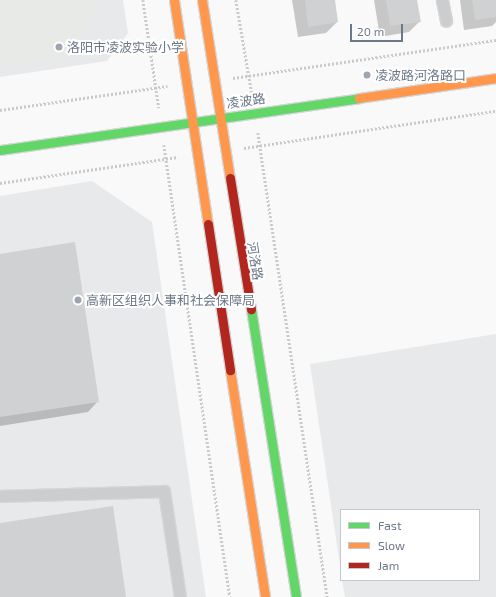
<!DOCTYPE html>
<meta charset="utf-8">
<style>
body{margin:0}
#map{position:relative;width:496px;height:597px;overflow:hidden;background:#f9f9f9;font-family:"Exo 2","Noto Sans SC",sans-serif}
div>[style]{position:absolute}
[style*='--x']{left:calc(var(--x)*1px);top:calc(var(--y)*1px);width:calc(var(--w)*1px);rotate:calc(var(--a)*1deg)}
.built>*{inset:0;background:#e7e9ea}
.green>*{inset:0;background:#e7eae6}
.shadow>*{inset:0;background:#0003}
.building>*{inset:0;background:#d0d1d2}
.path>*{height:2.5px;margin-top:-1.25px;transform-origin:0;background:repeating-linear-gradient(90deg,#c9cacc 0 2px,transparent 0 4px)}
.roads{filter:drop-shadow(1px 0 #d5d6d7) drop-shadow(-1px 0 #d5d6d7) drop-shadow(0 1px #d5d6d7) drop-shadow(0 -1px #d5d6d7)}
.lane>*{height:11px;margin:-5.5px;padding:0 5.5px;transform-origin:5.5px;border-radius:5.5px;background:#cccdce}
.fast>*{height:9px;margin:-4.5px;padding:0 4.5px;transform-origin:4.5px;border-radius:4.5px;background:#63d668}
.slow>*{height:9px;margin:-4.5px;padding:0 4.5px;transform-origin:4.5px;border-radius:4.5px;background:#ff974d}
.jam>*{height:9px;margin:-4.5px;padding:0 4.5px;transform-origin:4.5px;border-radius:4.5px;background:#b3261e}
.dots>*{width:11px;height:11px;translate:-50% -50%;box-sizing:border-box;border:2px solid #fff;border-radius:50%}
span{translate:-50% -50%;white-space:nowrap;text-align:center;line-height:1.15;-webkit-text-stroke:4px #fff;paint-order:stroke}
.poi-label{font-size:13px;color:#6b7887}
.left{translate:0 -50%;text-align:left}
.street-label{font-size:13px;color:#6b7887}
.legend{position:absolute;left:340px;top:509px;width:140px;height:72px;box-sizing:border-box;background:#fff;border:1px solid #c4c9cf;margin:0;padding:5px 7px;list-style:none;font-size:12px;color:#6b7887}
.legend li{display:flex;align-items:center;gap:8px;height:20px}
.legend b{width:20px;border:1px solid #c4c9cf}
.scale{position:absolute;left:350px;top:24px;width:53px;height:18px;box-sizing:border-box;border:2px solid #6b7887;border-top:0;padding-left:5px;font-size:12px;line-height:14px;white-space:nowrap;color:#6b7887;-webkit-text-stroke:3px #fff;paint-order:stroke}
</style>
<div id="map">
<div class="built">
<div style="clip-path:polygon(0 0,123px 0,128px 33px,107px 61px,0 77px)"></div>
<div style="clip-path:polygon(92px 181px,152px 222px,206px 597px,0 597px,0 196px)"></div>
<div style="clip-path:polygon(496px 334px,496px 597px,345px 597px,342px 580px,479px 580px,479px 510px,341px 510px,341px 572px,310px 364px)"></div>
</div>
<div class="green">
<div style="clip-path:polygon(0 0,94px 0,95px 7px,83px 40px,64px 55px,0 67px)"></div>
</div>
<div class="shadow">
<div style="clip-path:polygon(292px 0,334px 0,337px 22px,326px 33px,298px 37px)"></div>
<div style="clip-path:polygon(374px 0,416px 0,420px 21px,409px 32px,380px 37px)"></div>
<div style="clip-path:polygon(460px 0,496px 0,496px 22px,492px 26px,464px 30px)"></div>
<div style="clip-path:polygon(0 255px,98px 401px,88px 412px,0 426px)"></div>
</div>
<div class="building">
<div style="clip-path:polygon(305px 0,335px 0,338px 22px,308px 27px)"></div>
<div style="clip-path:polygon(386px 0,417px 0,421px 22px,390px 26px)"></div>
<div style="clip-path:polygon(472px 0,496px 0,496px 17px,475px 20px)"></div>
<div style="clip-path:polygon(75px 242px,99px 402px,0 417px,0 254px)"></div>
<div style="clip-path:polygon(113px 506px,126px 597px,0 597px,0 523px)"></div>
</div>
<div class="path">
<div style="--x:143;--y:0;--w:109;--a:81.6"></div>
<div style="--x:236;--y:0;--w:95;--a:80.3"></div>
<div style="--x:233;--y:78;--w:266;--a:-8.2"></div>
<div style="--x:0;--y:110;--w:169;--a:-8.2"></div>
<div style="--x:258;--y:133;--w:469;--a:81.5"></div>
<div style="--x:164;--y:145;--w:457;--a:81.7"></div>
<div style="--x:244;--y:148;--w:255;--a:-8.4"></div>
<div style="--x:0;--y:183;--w:180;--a:-8.3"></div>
</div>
<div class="roads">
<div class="lane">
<div style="--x:442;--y:0;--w:21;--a:79"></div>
<div style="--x:0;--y:496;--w:164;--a:-1.7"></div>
<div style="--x:164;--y:491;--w:107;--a:81.4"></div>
</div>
<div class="fast">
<div style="--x:0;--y:150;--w:363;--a:-8.2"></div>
<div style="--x:251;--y:309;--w:291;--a:81.1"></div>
</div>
<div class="slow">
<div style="--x:174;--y:0;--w:227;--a:81.4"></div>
<div style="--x:202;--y:0;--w:180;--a:81.1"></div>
<div style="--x:359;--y:98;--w:138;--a:-8.3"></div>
<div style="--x:230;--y:370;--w:230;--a:81.2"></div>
</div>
<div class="jam">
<div style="--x:230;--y:178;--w:133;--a:80.9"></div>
<div style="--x:208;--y:224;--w:148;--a:81.4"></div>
</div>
</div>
<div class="dots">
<div style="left:59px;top:47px;background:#9da5af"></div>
<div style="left:367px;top:75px;background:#9da5af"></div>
<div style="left:78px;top:300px;background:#9da5af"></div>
</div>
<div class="poi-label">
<span class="left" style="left:67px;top:47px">洛阳市凌波实验小学</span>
<span class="left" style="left:375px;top:75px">凌波路河洛路口</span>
<span class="left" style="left:86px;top:300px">高新区组织人事和社会保障局</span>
</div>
<div class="street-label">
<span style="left:246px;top:101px;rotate:-8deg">凌波路</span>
<span style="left:255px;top:261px;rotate:81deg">河洛路</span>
</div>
<ul class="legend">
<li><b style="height:5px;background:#63d668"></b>Fast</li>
<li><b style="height:5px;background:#ff974d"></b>Slow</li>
<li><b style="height:5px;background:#b3261e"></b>Jam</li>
</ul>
<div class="scale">20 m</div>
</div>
